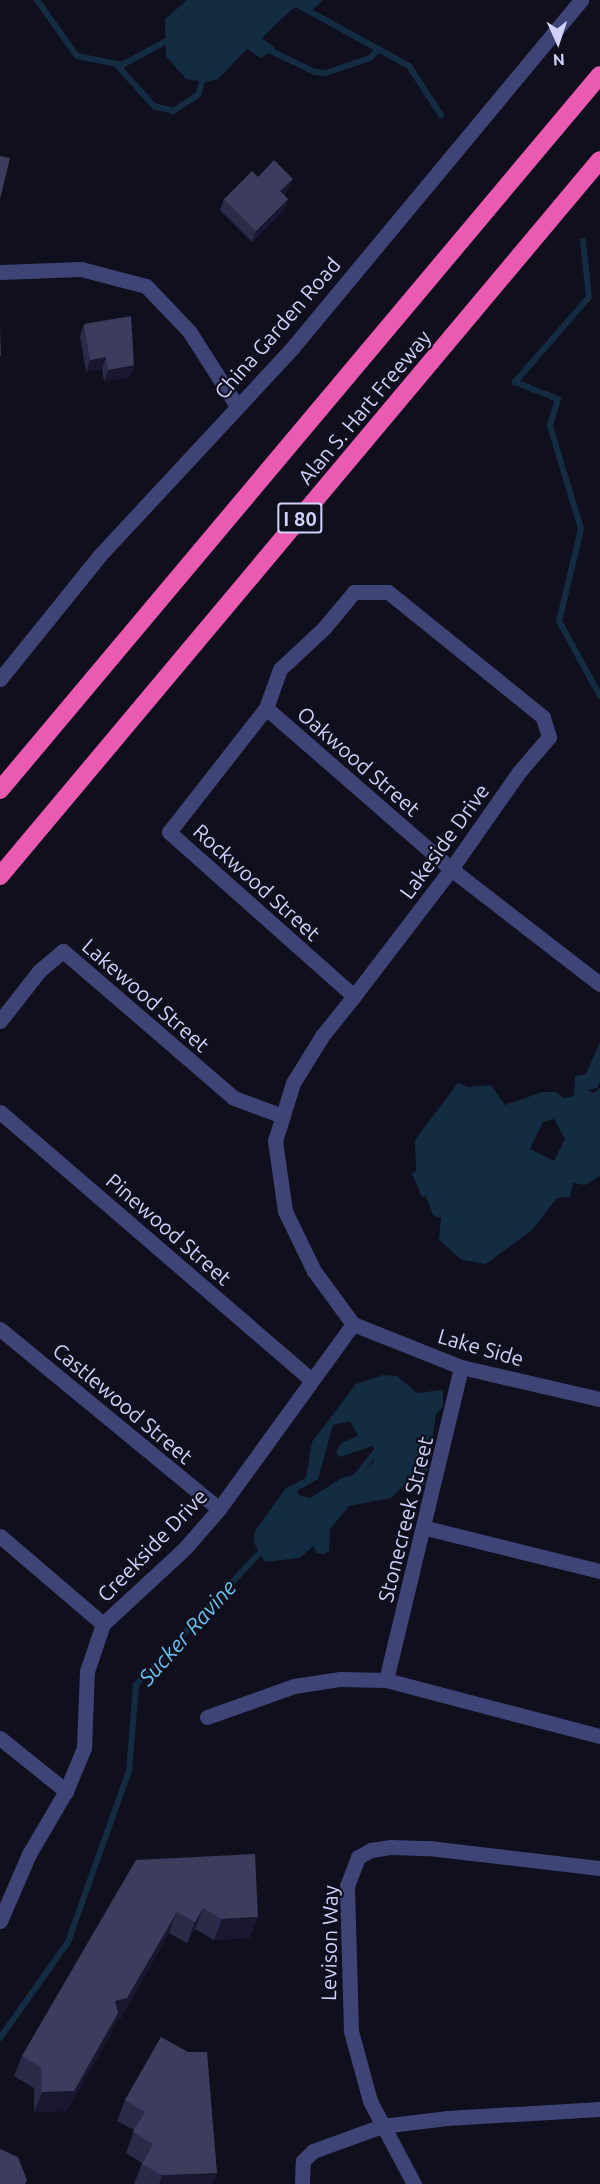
<!DOCTYPE html>
<style>
body{margin:0}
#map{position:relative;width:600px;height:2184px;overflow:hidden;background:#0f0f1e;font-family:Ubuntu,sans-serif}
div>[style]{position:absolute}
[style*='--x']{left:calc(var(--x)*1px);top:calc(var(--y)*1px);width:calc(var(--w)*1px);rotate:calc(var(--a)*1deg)}
.water>*{inset:0;background:#142c42}
.stream>*{height:6px;margin:-3px;padding:0 3px;transform-origin:3px;border-radius:3px;background:#142c42}
.minor>*{height:15px;margin:-7.5px;padding:0 7.5px;transform-origin:7.5px;border-radius:7.5px;background:#3f4477}
.highway>*{height:18px;margin:-9px;padding:0 9px;transform-origin:9px;border-radius:9px;background:#eb5ab1}
.wall>*{inset:0;background:#2b2a49}
.shaded-wall>*{inset:0;background:#191730}
.building>*{inset:0;background:#3d3c5c}
span{translate:-50% -50%;white-space:nowrap;text-align:center;line-height:1.15;-webkit-text-stroke:4.5px #0f0f1e;paint-order:stroke}
.shield-label span{padding:2px 4px;background:#0f0f1e;border:2px solid;border-radius:4px;-webkit-text-stroke-width:0}
.shield-label{font-size:20px;color:#d1d1f9;font-weight:700}
.street-label{font-size:21px;color:#d1d1f9}
.water-label{font-size:22px;color:#6bc1ed;font-style:italic}
.north{position:absolute;left:528px;top:12px;width:60px;height:60px;-webkit-text-stroke:4px #0f0f1e;paint-order:stroke;rotate:177deg;font-size:16px;font-weight:700;line-height:24px;text-align:center;color:#d1d1f9}
.north::after{content:'';display:block;margin:auto;width:21px;height:27px;background:#d1d1f9;clip-path:polygon(50% 0,100% 100%,50% 72%,0 100%)}
</style>
<div id="map">
<div class="water">
<div style="clip-path:polygon(187px 0,323px 0,308px 14px,300px 7px,292px 9px,262px 38px,275px 48px,261px 58px,247px 49px,218px 79px,206px 82px,186px 79px,166px 56px,165px 19px)"></div>
<div style="clip-path:polygon(evenodd,600px 1042px,600px 1081px,597px 1088px,588px 1090px,594px 1093px,600px 1088px,600px 1176px,585px 1185px,573px 1183px,570px 1197px,557px 1198px,532px 1230px,486px 1264px,462px 1260px,439px 1240px,441px 1218px,433px 1215px,426px 1196px,422px 1197px,412px 1174px,416px 1171px,415px 1140px,458px 1083px,468px 1087px,491px 1085px,505px 1105px,542px 1092px,556px 1092px,564px 1098px,574px 1096px,575px 1076px,586px 1074px,600px 1042px,554px 1119px,565px 1139px,554px 1161px,530px 1149px,543px 1122px,554px 1119px)"></div>
<div style="clip-path:polygon(evenodd,383px 1375px,397px 1376px,417px 1393px,443px 1390px,443px 1407px,436px 1414px,425px 1485px,404px 1485px,391px 1498px,349px 1506px,330px 1529px,329px 1551px,324px 1554px,316px 1553px,314px 1546px,299px 1558px,265px 1562px,254px 1543px,255px 1531px,286px 1488px,306px 1478px,312px 1442px,356px 1384px,383px 1375px,350px 1421px,358px 1436px,341px 1443px,336px 1453px,340px 1457px,372px 1446px,374px 1450px,367px 1458px,374px 1458px,374px 1462px,363px 1472px,342px 1478px,310px 1498px,299px 1495px,297px 1491px,318px 1479px,333px 1425px,350px 1421px)"></div>
</div>
<div class="stream">
<div style="--x:37;--y:0;--w:69;--a:54.5"></div>
<div style="--x:77;--y:56;--w:46;--a:11.3"></div>
<div style="--x:122;--y:65;--w:57;--a:-28.4"></div>
<div style="--x:289;--y:0;--w:137;--a:28.8"></div>
<div style="--x:409;--y:66;--w:59;--a:56.9"></div>
<div style="--x:271;--y:51;--w:49;--a:25.5"></div>
<div style="--x:315;--y:72;--w:11;--a:5"></div>
<div style="--x:326;--y:73;--w:46;--a:-18.8"></div>
<div style="--x:370;--y:58;--w:13;--a:-45"></div>
<div style="--x:116;--y:64;--w:57;--a:47.9"></div>
<div style="--x:154;--y:106;--w:20;--a:15"></div>
<div style="--x:173;--y:111;--w:30;--a:-33"></div>
<div style="--x:198;--y:95;--w:14;--a:-73"></div>
<div style="--x:583;--y:241;--w:56;--a:83.9"></div>
<div style="--x:589;--y:297;--w:113;--a:131"></div>
<div style="--x:515;--y:382;--w:46;--a:21.6"></div>
<div style="--x:558;--y:399;--w:28;--a:107"></div>
<div style="--x:550;--y:426;--w:108;--a:73.2"></div>
<div style="--x:581;--y:529;--w:95;--a:103.4"></div>
<div style="--x:559;--y:621;--w:85;--a:61.3"></div>
<div style="--x:586;--y:1122;--w:30;--a:-63"></div>
<div style="--x:354;--y:1479;--w:35;--a:-51"></div>
<div style="--x:0;--y:2038;--w:118;--a:-54.7"></div>
<div style="--x:68;--y:1942;--w:182;--a:-70.4"></div>
<div style="--x:129;--y:1771;--w:86;--a:-85.3"></div>
<div style="--x:136;--y:1685;--w:187;--a:-46.9"></div>
</div>
<div class="minor">
<div style="--x:0;--y:272;--w:81;--a:-2.1"></div>
<div style="--x:81;--y:269;--w:67;--a:14.7"></div>
<div style="--x:146;--y:286;--w:62;--a:46.3"></div>
<div style="--x:189;--y:331;--w:89;--a:57.4"></div>
<div style="--x:0;--y:679;--w:159;--a:-51.1"></div>
<div style="--x:100;--y:555;--w:284;--a:-47.1"></div>
<div style="--x:293;--y:347;--w:451;--a:-50.3"></div>
<div style="--x:266;--y:708;--w:245;--a:41"></div>
<div style="--x:451;--y:869;--w:188;--a:37.7"></div>
<div style="--x:0;--y:1021;--w:63;--a:-52"></div>
<div style="--x:39;--y:971;--w:31;--a:-40"></div>
<div style="--x:63;--y:951;--w:225;--a:40.7"></div>
<div style="--x:234;--y:1098;--w:52;--a:20.2"></div>
<div style="--x:0;--y:1112;--w:409;--a:40.7"></div>
<div style="--x:353;--y:1324;--w:66;--a:-126.3"></div>
<div style="--x:314;--y:1271;--w:67;--a:-115.8"></div>
<div style="--x:285;--y:1211;--w:71;--a:-98.1"></div>
<div style="--x:275;--y:1141;--w:61;--a:-72.8"></div>
<div style="--x:293;--y:1083;--w:55;--a:-58.3"></div>
<div style="--x:322;--y:1036;--w:51;--a:-51.3"></div>
<div style="--x:354;--y:996;--w:160;--a:-52.6"></div>
<div style="--x:451;--y:869;--w:118;--a:-55"></div>
<div style="--x:519;--y:772;--w:46;--a:-49.4"></div>
<div style="--x:549;--y:737;--w:21;--a:-107"></div>
<div style="--x:543;--y:717;--w:199;--a:-141.1"></div>
<div style="--x:388;--y:592;--w:34;--a:180"></div>
<div style="--x:354;--y:592;--w:47;--a:129.8"></div>
<div style="--x:324;--y:628;--w:60;--a:137"></div>
<div style="--x:280;--y:669;--w:41;--a:109.7"></div>
<div style="--x:266;--y:708;--w:157;--a:128"></div>
<div style="--x:169;--y:832;--w:247;--a:41.6"></div>
<div style="--x:353;--y:1324;--w:116;--a:21.7"></div>
<div style="--x:461;--y:1367;--w:143;--a:13"></div>
<div style="--x:0;--y:1329;--w:283;--a:39.4"></div>
<div style="--x:426;--y:1528;--w:179;--a:13.9"></div>
<div style="--x:0;--y:1536;--w:135;--a:40.5"></div>
<div style="--x:386;--y:1680;--w:322;--a:-76.5"></div>
<div style="--x:207;--y:1717;--w:92;--a:-19.6"></div>
<div style="--x:294;--y:1686;--w:47;--a:-8.7"></div>
<div style="--x:340;--y:1679;--w:46;--a:1.2"></div>
<div style="--x:386;--y:1680;--w:221;--a:14.7"></div>
<div style="--x:0;--y:1738;--w:85;--a:38.8"></div>
<div style="--x:0;--y:1921;--w:73;--a:-66.6"></div>
<div style="--x:29;--y:1854;--w:73;--a:-59.6"></div>
<div style="--x:66;--y:1791;--w:47;--a:-67.3"></div>
<div style="--x:84;--y:1748;--w:77;--a:-87.8"></div>
<div style="--x:87;--y:1671;--w:50;--a:-71.2"></div>
<div style="--x:103;--y:1624;--w:112;--a:-42.8"></div>
<div style="--x:185;--y:1548;--w:52;--a:-48.9"></div>
<div style="--x:219;--y:1509;--w:228;--a:-54.1"></div>
<div style="--x:302;--y:2184;--w:23;--a:-88"></div>
<div style="--x:303;--y:2161;--w:14;--a:-45"></div>
<div style="--x:313;--y:2151;--w:73;--a:-19.9"></div>
<div style="--x:382;--y:2126;--w:65;--a:-7"></div>
<div style="--x:447;--y:2118;--w:153;--a:-3.4"></div>
<div style="--x:414;--y:2184;--w:94;--a:-117.9"></div>
<div style="--x:370;--y:2101;--w:73;--a:-105.2"></div>
<div style="--x:351;--y:2031;--w:145;--a:-91.6"></div>
<div style="--x:347;--y:1886;--w:31;--a:-69"></div>
<div style="--x:358;--y:1857;--w:15;--a:-28"></div>
<div style="--x:371;--y:1850;--w:20;--a:-9"></div>
<div style="--x:391;--y:1847;--w:38;--a:2"></div>
<div style="--x:429;--y:1848;--w:172;--a:6.7"></div>
</div>
<div class="highway">
<div style="--x:0;--y:790;--w:933;--a:-50"></div>
<div style="--x:0;--y:876;--w:934;--a:-50.04"></div>
</div>
<div class="wall">
<div style="clip-path:polygon(258px 177px,288px 190px,284px 195px,288px 199px,284px 210px,252px 242px,220px 210px,224px 199px)"></div>
<div style="clip-path:polygon(84px 324px,134px 365px,130px 377px,104px 381px,102px 369px,86px 372px,80px 336px)"></div>
<div style="clip-path:polygon(136px 1860px,250px 1938px,214px 1940px,195px 1929px,187px 1943px,169px 1933px,120px 2019px,116px 2020px,111px 2034px,66px 2111px,34px 2112px,34px 2088px,14px 2076px,22px 2056px)"></div>
<div style="clip-path:polygon(161px 2037px,213px 2184px,134px 2184px,142px 2163px,126px 2153px,134px 2130px,117px 2121px,125px 2100px)"></div>
</div>
<div class="shaded-wall">
<div style="clip-path:polygon(293px 179px,288px 190px,276px 203px,280px 191px)"></div>
<div style="clip-path:polygon(288px 199px,284px 210px,252px 242px,256px 231px)"></div>
<div style="clip-path:polygon(106px 357px,102px 369px,86px 372px,90px 360px)"></div>
<div style="clip-path:polygon(134px 365px,130px 377px,104px 381px,108px 370px)"></div>
<div style="clip-path:polygon(203px 1908px,195px 1929px,187px 1943px,195px 1922px)"></div>
<div style="clip-path:polygon(177px 1912px,169px 1933px,120px 2019px,116px 2020px,111px 2034px,66px 2111px,34px 2112px,42px 2092px,115px 2001px)"></div>
<div style="clip-path:polygon(258px 1917px,250px 1938px,214px 1940px,222px 1919px)"></div>
<div style="clip-path:polygon(217px 2173px,213px 2184px,159px 2184px,162px 2175px)"></div>
</div>
<div class="building">
<div style="clip-path:polygon(0 156px,10px 158px,0 199px)"></div>
<div style="clip-path:polygon(274px 160px,293px 179px,280px 191px,288px 199px,256px 231px,224px 199px,252px 171px,258px 177px)"></div>
<div style="clip-path:polygon(131px 316px,134px 365px,108px 370px,106px 357px,90px 360px,84px 324px)"></div>
<div style="clip-path:polygon(0 329px,1px 356px,0 356px)"></div>
<div style="clip-path:polygon(255px 1854px,258px 1917px,222px 1919px,203px 1908px,195px 1922px,177px 1912px,127px 1998px,115px 2001px,118px 2013px,74px 2091px,42px 2092px,41px 2067px,22px 2056px,136px 1860px)"></div>
<div style="clip-path:polygon(161px 2037px,188px 2052px,207px 2052px,217px 2173px,162px 2175px,142px 2164px,153px 2144px,133px 2132px,145px 2112px,125px 2100px)"></div>
<div style="clip-path:polygon(0 2149px,18px 2157px,27px 2180px,25px 2184px,0 2184px)"></div>
</div>
<div class="shield-label">
<span style="left:300px;top:518px">I 80</span>
</div>
<div class="street-label">
<span style="left:277px;top:328px;rotate:-49deg">China Garden Road</span>
<span style="left:364px;top:407px;rotate:-50deg">Alan S. Hart Freeway</span>
<span style="left:359px;top:761px;rotate:41deg">Oakwood Street</span>
<span style="left:444px;top:841px;rotate:-54deg">Lakeside Drive</span>
<span style="left:257px;top:882px;rotate:42deg">Rockwood Street</span>
<span style="left:146px;top:995px;rotate:41deg">Lakewood Street</span>
<span style="left:169px;top:1229px;rotate:41deg">Pinewood Street</span>
<span style="left:481px;top:1347px;rotate:16deg">Lake Side</span>
<span style="left:123px;top:1403px;rotate:40deg">Castlewood Street</span>
<span style="left:405px;top:1519px;rotate:-76deg">Stonecreek Street</span>
<span style="left:152px;top:1545px;rotate:-46deg">Creekside Drive</span>
<span style="left:329px;top:1943px;rotate:-89deg">Levison Way</span>
</div>
<div class="water-label">
<span style="left:187px;top:1632px;rotate:-48deg">Sucker Ravine</span>
</div>
<div class="north">N</div>
</div>
